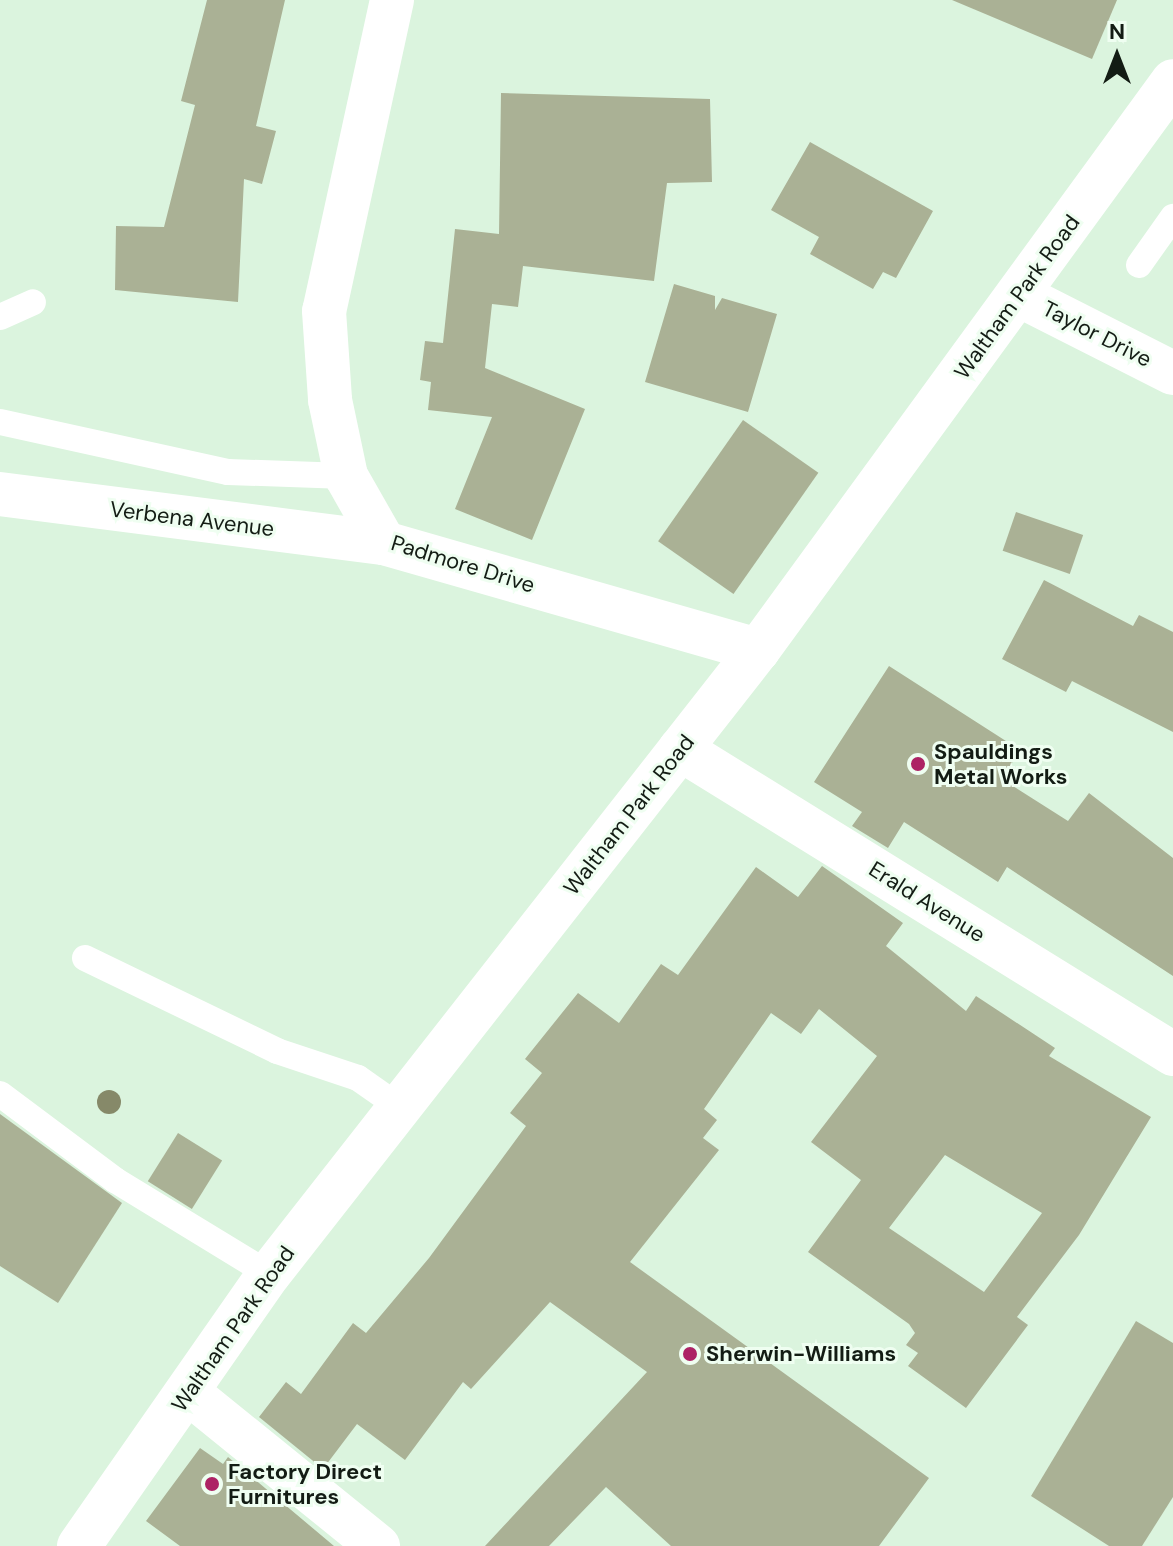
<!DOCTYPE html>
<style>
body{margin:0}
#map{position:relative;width:1173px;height:1546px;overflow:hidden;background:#dbf4de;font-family:"DM Sans",sans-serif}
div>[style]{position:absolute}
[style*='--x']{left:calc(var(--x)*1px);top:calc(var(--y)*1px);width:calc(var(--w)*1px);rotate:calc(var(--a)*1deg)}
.building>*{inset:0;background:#aab195;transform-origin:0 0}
.lane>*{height:26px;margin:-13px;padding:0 13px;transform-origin:13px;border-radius:13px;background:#fff}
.street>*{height:44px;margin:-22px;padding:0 22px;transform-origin:22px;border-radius:22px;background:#fff}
.secondary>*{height:44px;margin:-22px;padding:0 22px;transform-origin:22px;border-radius:22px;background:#fff}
.trees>*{width:24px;height:24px;margin:-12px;border-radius:50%;background:#868969}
.dots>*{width:22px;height:22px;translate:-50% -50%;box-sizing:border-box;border:4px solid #effef1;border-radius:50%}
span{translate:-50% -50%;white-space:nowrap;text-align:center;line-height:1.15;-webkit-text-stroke:6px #effef1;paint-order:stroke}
.street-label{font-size:22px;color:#131c14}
.poi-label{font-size:22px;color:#131c14;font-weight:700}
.left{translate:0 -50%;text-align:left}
.north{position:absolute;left:1077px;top:16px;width:80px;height:80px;-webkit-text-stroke:6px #effef1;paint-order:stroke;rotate:0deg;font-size:22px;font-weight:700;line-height:32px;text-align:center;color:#131c14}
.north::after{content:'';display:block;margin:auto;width:28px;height:36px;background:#131c14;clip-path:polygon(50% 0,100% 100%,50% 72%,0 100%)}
</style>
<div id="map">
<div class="building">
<div style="clip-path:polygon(207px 0,285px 0,256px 126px,276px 131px,262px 184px,244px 179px,238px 302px,115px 290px,116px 226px,164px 227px,195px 105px,181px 101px)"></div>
<div style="clip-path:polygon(952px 0,1117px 0,1092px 59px)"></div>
<div style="clip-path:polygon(501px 93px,710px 99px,712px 182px,667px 183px,654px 281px,523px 266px,518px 307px,492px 304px,485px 368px,585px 409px,532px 540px,455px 509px,492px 417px,428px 410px,431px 382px,420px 380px,425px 341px,443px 343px,455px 229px,499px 234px)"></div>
<div style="clip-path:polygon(810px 142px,933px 211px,896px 278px,883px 272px,873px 289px,810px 254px,819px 237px,771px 210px)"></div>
<div style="clip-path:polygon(674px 284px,715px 296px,715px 310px,722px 298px,777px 314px,748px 412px,645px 382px)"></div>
<div style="left:743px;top:420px;width:92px;height:148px;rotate:35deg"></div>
<div style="left:1016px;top:512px;width:71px;height:41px;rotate:19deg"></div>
<div style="clip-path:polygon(1044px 580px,1133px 626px,1139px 615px,1173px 632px,1173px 732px,1072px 681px,1066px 692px,1002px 659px)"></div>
<div style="clip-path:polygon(889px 666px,1020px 750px,1002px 779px,1068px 821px,1089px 793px,1173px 858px,1173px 976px,1007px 867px,998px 882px,904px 822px,888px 848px,852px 826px,862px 812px,814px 782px)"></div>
<div style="clip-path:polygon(evenodd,822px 866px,903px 923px,886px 946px,966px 1011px,976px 996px,1055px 1048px,1049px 1056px,1151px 1117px,1079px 1235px,1017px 1317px,1028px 1325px,966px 1408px,908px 1366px,918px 1353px,906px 1345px,915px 1333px,909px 1324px,808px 1252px,861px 1180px,811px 1142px,877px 1056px,819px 1009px,801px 1034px,771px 1013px,704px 1109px,717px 1120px,703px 1138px,719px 1150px,630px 1262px,929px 1478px,879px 1546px,671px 1546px,606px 1487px,549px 1546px,485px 1546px,647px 1372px,550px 1302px,471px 1389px,463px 1382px,405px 1460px,357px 1424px,323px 1469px,259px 1417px,286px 1382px,301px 1394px,353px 1323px,366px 1333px,429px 1258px,526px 1126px,510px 1113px,542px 1073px,525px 1059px,578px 993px,619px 1023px,661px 964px,678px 975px,756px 867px,798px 897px,822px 866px,945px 1155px,1042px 1213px,984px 1292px,889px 1228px,945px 1155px)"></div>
<div style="clip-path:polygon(0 1114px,122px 1203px,58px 1303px,0 1266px)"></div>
<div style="left:178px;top:1133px;width:52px;height:57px;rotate:32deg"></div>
<div style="clip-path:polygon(1136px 1321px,1173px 1343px,1173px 1497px,1142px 1546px,1109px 1546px,1031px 1496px)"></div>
<div style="clip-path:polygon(200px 1448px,223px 1464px,228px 1457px,334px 1546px,180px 1546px,146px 1521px)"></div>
</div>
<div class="lane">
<div style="--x:1139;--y:265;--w:59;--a:-54.7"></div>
<div style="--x:0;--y:317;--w:36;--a:-24"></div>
<div style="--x:0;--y:422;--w:233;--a:12.4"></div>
<div style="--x:228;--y:472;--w:118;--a:1.9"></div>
<div style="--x:85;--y:958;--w:213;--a:25.8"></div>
<div style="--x:277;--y:1051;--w:85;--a:18.4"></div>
<div style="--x:358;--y:1078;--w:49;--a:35"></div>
<div style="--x:0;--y:1094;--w:144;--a:36.8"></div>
<div style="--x:115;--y:1180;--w:180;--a:31.4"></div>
</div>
<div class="street">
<div style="--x:392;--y:0;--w:318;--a:102.3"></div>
<div style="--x:324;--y:311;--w:89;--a:86.1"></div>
<div style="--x:330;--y:400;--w:78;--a:78.1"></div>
<div style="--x:346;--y:476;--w:77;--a:60.4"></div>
<div style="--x:384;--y:543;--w:389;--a:16"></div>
<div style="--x:1021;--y:296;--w:170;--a:26.9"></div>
<div style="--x:0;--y:494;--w:387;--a:7.3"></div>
<div style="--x:680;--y:749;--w:580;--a:31.74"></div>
<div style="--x:190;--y:1394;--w:242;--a:39"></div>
</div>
<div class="secondary">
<div style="--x:79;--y:1546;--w:332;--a:-55.1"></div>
<div style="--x:269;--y:1274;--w:793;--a:-51.92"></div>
<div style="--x:758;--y:650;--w:704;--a:-53.89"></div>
</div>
<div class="trees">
<div style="left:109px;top:1102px"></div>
</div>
<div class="dots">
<div style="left:918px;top:764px;background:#ad2365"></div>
<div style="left:690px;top:1354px;background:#ad2365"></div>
<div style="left:212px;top:1484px;background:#ad2365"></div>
</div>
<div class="street-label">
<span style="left:1017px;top:297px;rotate:-54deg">Waltham Park Road</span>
<span style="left:1097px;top:334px;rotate:27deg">Taylor Drive</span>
<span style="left:192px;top:519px;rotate:7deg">Verbena Avenue</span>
<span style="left:463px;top:564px;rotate:17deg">Padmore Drive</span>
<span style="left:629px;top:815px;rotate:-52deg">Waltham Park Road</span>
<span style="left:927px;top:902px;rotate:32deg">Erald Avenue</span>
<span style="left:233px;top:1329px;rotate:-55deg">Waltham Park Road</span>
</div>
<div class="poi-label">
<span class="left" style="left:934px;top:764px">Spauldings<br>Metal Works</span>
<span class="left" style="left:706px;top:1354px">Sherwin-Williams</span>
<span class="left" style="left:228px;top:1484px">Factory Direct<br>Furnitures</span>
</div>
<div class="north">N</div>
</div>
